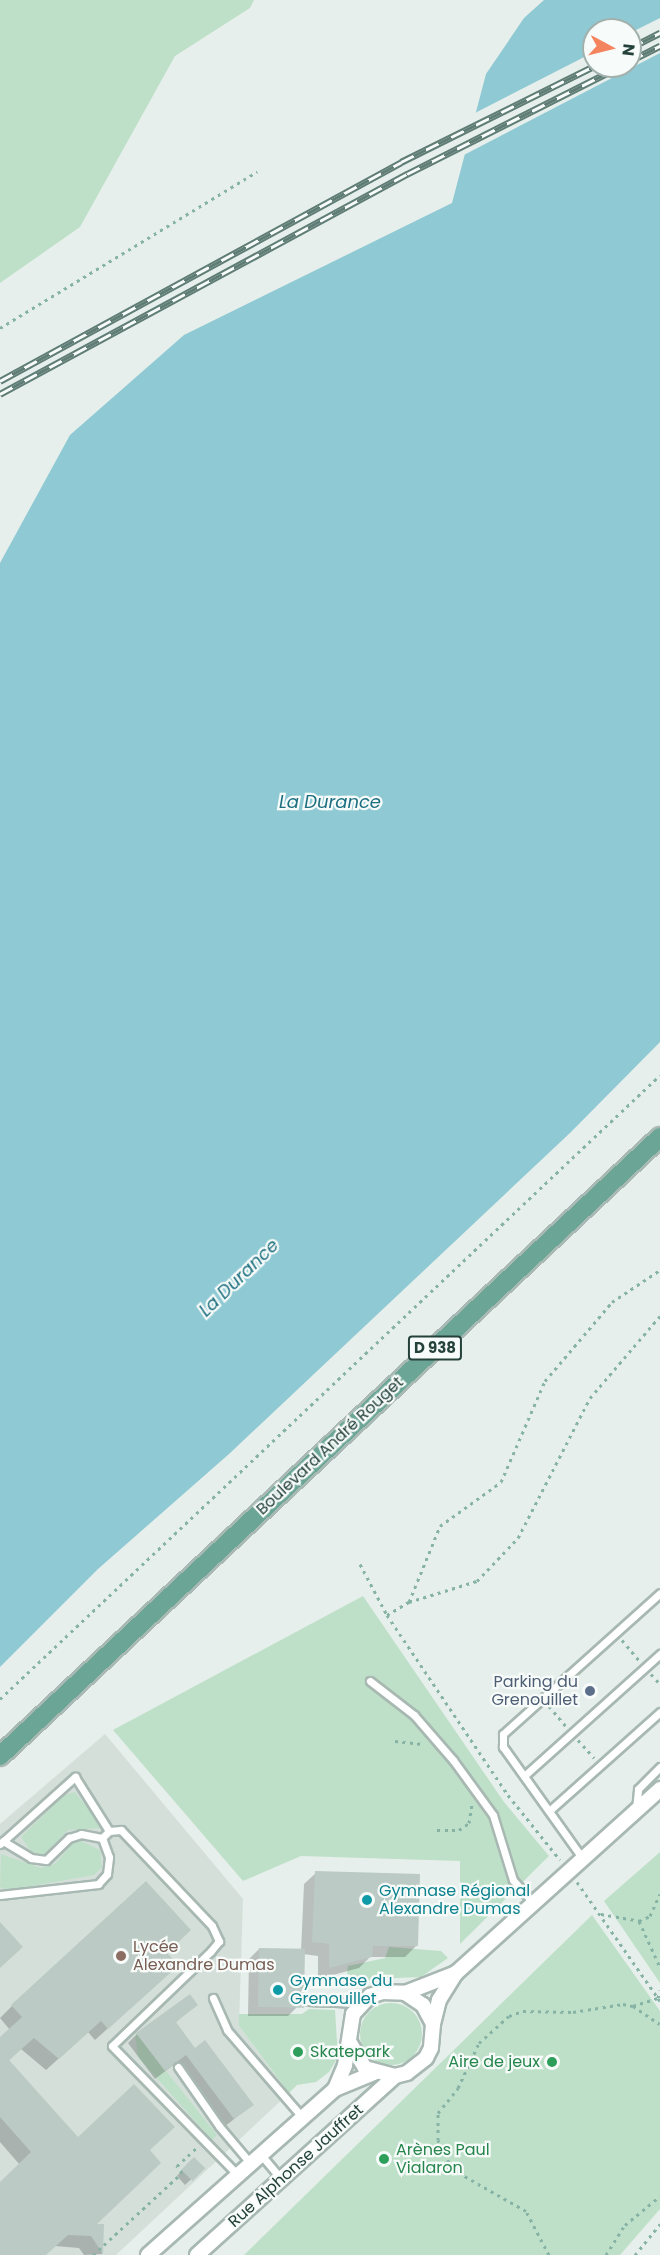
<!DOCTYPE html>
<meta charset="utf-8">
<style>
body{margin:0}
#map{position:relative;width:660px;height:2255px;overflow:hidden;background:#e6efeb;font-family:Poppins,sans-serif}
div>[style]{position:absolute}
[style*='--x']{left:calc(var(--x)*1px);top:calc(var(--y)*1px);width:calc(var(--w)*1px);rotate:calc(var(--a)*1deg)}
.built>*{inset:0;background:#d4dfda}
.green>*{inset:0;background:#bfe0c8}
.round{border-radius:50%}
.water>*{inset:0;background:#8ec9d4}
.pier>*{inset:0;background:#e6efeb}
.shadow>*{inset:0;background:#0003}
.building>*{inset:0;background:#bbcac4;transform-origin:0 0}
.path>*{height:3px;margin-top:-1.5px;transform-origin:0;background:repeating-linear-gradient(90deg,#86b3a5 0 3px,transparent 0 7.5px)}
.roads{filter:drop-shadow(2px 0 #a8b8b2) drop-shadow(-2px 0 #a8b8b2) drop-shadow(0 2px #a8b8b2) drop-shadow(0 -2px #a8b8b2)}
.lane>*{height:7px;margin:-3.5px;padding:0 3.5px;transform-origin:3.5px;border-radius:3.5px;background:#fff}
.street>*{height:14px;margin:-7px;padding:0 7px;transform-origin:7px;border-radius:7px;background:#fff}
.primary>*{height:18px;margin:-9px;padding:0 9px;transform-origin:9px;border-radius:9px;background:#6aa596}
.rail>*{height:7px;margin-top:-3.5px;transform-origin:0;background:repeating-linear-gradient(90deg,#f7fbf9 0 14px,#5f7d75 0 28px);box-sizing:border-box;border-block:2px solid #5f7d75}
.dots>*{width:16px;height:16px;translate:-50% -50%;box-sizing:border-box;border:3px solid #f7fbf9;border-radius:50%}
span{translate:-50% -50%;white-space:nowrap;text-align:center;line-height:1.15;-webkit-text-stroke:4.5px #f7fbf9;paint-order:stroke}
.shield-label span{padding:2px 4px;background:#f7fbf9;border:2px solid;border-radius:4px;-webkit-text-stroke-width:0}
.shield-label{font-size:15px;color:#24423a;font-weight:700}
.street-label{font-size:16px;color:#24423a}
.service-label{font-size:16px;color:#4e5e75}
.right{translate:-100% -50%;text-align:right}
.culture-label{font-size:16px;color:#0d838f}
.left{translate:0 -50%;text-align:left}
.education-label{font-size:16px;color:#785e54}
.leisure-label{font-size:16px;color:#27864d}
.water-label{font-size:18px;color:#1c6f80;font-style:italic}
.north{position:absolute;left:582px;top:18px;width:60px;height:60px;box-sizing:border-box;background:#f7fbf9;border:2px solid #a3b1ad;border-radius:50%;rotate:97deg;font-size:16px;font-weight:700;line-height:24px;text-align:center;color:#24423a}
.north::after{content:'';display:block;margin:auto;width:21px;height:27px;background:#f4845f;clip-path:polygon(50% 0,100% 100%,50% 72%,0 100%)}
</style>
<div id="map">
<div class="built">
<div style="clip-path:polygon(105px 1734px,243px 1899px,239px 2026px,289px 2093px,116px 2255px,0 2255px,0 1824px)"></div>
</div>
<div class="green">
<div style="clip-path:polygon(0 0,254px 0,250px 8px,175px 56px,80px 227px,0 283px)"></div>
<div style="clip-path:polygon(363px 1596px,504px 1802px,549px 1856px,460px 1944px,460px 1861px,301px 1856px,243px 1881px,113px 1730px)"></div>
<div style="clip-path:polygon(75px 1792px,104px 1828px,68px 1830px,43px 1856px,31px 1851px,21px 1837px,64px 1795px)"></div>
<div style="clip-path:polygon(81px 1841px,100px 1850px,102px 1867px,94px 1875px,9px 1890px,0 1887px,1px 1854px,41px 1868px,55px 1864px,73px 1843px)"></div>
<div style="clip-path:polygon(660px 1852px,660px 1983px,604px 1901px)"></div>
<div style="clip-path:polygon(592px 1915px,660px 2011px,660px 2209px,620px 2255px,244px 2255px)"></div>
<div style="clip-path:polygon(389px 1947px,441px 1951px,448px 1958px,421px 1977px,372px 1979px,356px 1987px,347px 1973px,348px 1966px,385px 1958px)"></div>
<div class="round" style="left:360px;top:2003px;width:62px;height:62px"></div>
<div style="clip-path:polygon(309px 2009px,335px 2010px,338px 2057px,329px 2072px,316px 2082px,297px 2085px,289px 2093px,239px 2026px,239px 2014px,302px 2014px)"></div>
<div style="clip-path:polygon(135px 2032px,217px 2135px,212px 2140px,138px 2057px)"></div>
</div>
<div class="water">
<div style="clip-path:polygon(evenodd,544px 0,660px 0,660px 1042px,571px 1132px,229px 1454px,98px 1569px,0 1667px,0 563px,70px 435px,184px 335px,452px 203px,486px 74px,524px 18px,544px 0,594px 30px,630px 30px,630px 66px,594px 66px,594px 30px)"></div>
</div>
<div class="pier">
<div style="clip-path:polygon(660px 18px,660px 53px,462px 156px,473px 114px,594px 52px,594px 66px,630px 66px,630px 33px)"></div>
</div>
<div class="shadow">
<div style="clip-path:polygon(316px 1873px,417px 1945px,405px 1957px,370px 1957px,359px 1968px,318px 1979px,318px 1956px,303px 1954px,298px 2006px,288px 2016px,248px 2016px,249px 1959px,259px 1949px,301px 1951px,304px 1884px)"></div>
<div style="clip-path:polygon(165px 1953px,165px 1977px,95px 2040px,88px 2032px,46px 2070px,21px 2049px,8px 2061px,78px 2139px,148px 2151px,94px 2225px,103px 2225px,102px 2254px,84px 2255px,79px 2248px,55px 2246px,45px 2255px,0 2255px,0 2184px,20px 2165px,0 2142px,0 2039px,10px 2030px,0 2018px,12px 2006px)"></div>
<div style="clip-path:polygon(196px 2004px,175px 2023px,195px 2050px,252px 2105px,224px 2127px,176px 2063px,155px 2079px,128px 2043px,137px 2034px)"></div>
<div style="clip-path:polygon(203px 2168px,185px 2185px,177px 2176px,182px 2170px)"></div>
</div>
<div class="building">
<div style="clip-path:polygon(315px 1871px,420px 1874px,418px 1946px,373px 1946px,372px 1957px,329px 1968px,329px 1944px,312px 1942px)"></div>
<div style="clip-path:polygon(146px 1881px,191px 1930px,167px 1953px,179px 1965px,108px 2029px,101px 2021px,59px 2059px,34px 2038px,9px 2060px,78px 2137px,134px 2084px,175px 2127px,150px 2150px,161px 2163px,97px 2224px,104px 2224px,103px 2254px,91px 2236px,68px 2235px,46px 2255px,0 2255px,0 2182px,31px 2152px,0 2117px,0 2037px,22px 2017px,11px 2005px)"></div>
<div style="clip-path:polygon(0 1922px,23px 1947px,0 1968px)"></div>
<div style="left:259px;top:1948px;width:46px;height:59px;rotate:1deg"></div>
<div style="clip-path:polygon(190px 1994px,198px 2005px,176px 2022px,195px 2048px,205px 2040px,254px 2105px,234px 2119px,186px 2055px,165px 2071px,136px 2033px)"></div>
<div style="left:194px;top:2157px;width:16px;height:18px;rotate:45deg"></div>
</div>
<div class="path">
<div style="--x:0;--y:328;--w:301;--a:-31.3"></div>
<div style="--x:360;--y:1564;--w:58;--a:62.1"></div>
<div style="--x:387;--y:1615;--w:217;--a:56.1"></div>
<div style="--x:508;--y:1795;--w:83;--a:51.3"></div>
<div style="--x:409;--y:1602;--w:82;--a:-67.8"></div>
<div style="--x:440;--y:1526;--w:75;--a:-35.8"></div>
<div style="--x:501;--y:1482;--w:110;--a:-66.5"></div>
<div style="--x:545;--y:1381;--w:104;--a:-49.7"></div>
<div style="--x:612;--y:1302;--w:58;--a:-33.7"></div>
<div style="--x:387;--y:1615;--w:26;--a:-31"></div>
<div style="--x:409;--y:1602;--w:71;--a:-17.2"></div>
<div style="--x:477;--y:1581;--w:59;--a:-46.4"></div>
<div style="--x:518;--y:1538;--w:157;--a:-62.8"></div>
<div style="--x:590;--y:1398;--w:108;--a:-49.5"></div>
<div style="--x:622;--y:1640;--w:26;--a:50"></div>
<div style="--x:651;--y:1674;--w:13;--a:48"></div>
<div style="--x:0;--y:1699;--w:908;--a:-43.39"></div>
<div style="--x:549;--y:1706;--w:26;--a:50"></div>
<div style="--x:578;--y:1740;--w:24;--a:48"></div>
<div style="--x:395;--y:1741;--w:28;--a:6"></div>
<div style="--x:437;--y:1830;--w:22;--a:0"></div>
<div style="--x:459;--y:1830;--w:12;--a:-35"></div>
<div style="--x:469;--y:1823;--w:18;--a:-81"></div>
<div style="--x:577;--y:1882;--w:145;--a:55.1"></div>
<div style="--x:601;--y:1914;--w:39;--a:10"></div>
<div style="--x:639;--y:1921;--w:12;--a:-24"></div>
<div style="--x:650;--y:1916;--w:24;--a:-66"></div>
<div style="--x:639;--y:1921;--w:51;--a:65.5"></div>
<div style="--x:633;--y:2006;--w:26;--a:-18"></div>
<div style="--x:658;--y:1998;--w:8;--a:-76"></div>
<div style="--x:93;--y:2255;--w:121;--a:-42.7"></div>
<div style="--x:182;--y:2173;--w:9;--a:-126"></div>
<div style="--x:177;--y:2166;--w:26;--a:-43"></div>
<div style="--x:549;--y:2255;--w:50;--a:-117.6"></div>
<div style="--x:526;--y:2211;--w:85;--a:-150.4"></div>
<div style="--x:452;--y:2169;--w:32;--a:-116"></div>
<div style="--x:438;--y:2140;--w:27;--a:-90"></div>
<div style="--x:438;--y:2113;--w:32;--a:-51"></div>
<div style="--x:458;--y:2088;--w:50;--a:-65"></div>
<div style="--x:479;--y:2043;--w:40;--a:-42"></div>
<div style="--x:509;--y:2016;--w:15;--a:-20"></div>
<div style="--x:523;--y:2011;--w:50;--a:1.1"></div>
<div style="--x:573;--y:2012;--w:51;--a:-9.1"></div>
<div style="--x:623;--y:2004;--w:10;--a:11"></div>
<div style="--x:633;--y:2006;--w:32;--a:34"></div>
<div style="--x:606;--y:2255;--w:36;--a:-58"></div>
<div style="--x:625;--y:2225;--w:45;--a:-39.6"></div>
<div style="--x:635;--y:2255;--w:40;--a:-51"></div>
</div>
<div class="roads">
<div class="lane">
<div style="--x:370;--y:1681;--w:56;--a:37.7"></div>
<div style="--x:414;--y:1715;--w:60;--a:49.1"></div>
<div style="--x:453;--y:1760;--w:68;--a:54"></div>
<div style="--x:493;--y:1815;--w:68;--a:72.9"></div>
<div style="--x:513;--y:1880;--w:31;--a:48"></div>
<div style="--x:524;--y:1776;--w:183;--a:-41.9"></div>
<div style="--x:636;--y:1809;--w:20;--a:-84"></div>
<div style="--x:638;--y:1789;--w:31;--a:-45"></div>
<div style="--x:549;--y:1811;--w:149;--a:-41.7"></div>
<div style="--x:3;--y:1841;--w:33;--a:31"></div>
<div style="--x:31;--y:1858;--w:15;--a:8"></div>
<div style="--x:46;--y:1860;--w:32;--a:-44"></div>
<div style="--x:69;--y:1838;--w:13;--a:-18"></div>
<div style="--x:81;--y:1834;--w:21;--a:11"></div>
<div style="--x:0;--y:1844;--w:101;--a:-41.8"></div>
<div style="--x:75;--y:1777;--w:64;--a:57.8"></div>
<div style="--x:583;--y:1859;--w:138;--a:-125.5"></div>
<div style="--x:503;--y:1747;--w:13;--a:-90"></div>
<div style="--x:503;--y:1734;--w:211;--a:-41.9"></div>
<div style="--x:0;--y:1895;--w:99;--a:-6.4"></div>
<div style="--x:98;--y:1884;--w:13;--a:-48"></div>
<div style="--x:107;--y:1874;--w:17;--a:-83"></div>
<div style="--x:109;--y:1857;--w:20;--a:-110"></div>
<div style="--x:102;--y:1838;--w:10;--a:-45"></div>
<div style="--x:109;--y:1831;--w:12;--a:-5"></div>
<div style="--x:121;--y:1830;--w:132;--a:46.5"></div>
<div style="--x:212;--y:1926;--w:17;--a:65"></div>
<div style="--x:219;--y:1941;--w:13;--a:129"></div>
<div style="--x:211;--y:1951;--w:137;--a:136.2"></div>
<div style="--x:112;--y:2046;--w:182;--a:45.7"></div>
<div style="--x:213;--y:1998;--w:35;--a:66"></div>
<div style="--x:227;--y:2030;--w:116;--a:49.2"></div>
<div style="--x:308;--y:2001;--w:53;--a:2.2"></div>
<div style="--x:178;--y:2067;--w:72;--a:55.2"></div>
<div style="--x:219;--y:2126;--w:51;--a:49.8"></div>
<div style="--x:262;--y:2156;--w:30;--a:50"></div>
</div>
<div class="street">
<div style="--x:405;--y:1993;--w:55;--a:-21.4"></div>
<div style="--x:433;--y:2024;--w:25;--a:-76"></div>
<div style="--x:439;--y:2000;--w:32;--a:-58"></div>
<div style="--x:456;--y:1973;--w:275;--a:-42"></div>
<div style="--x:335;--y:2089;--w:26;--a:-67"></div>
<div style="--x:345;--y:2065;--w:52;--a:-81.1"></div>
<div style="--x:353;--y:2014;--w:25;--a:-47"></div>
<div style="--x:370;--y:1996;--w:13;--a:-18"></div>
<div style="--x:382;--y:1992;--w:23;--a:2"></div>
<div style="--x:405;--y:1993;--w:22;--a:34"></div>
<div style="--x:423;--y:2005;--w:21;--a:62"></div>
<div style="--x:433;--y:2024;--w:24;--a:95"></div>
<div style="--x:431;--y:2048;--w:11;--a:117"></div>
<div style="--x:426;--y:2058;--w:24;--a:142"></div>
<div style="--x:407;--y:2073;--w:12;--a:166"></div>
<div style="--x:395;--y:2076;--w:31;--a:-165"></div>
<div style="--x:365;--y:2068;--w:31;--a:-121"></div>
<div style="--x:148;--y:2255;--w:250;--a:-41.6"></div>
<div style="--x:335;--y:2089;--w:42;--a:-22.3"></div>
<div style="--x:197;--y:2255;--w:267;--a:-42.1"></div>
</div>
<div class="primary">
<div style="--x:0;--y:1756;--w:905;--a:-43.16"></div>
</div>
</div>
<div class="rail">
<div style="--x:630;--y:48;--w:34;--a:-27"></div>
<div style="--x:630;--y:61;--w:34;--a:-27"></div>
<div style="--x:0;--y:381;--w:457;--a:-28.6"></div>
<div style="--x:401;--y:162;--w:216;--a:-26.4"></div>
<div style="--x:0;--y:394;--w:463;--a:-28.4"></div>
<div style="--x:407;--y:174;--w:240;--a:-26.8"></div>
</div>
<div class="dots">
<div style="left:590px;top:1691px;background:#5c6f8a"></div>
<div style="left:367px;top:1900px;background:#0f9aa8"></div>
<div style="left:121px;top:1956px;background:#8d6e63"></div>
<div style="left:278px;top:1990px;background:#0f9aa8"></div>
<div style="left:298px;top:2052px;background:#2e9e5b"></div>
<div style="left:552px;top:2062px;background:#2e9e5b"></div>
<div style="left:384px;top:2159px;background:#2e9e5b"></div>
</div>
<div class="shield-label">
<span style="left:435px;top:1348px">D 938</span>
</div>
<div class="street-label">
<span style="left:330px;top:1446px;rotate:-43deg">Boulevard André Rouget</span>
<span style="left:296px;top:2166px;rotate:-42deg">Rue Alphonse Jauffret</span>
</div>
<div class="service-label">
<span class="right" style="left:578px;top:1691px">Parking du<br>Grenouillet</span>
</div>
<div class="culture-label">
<span class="left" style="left:379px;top:1900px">Gymnase Régional<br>Alexandre Dumas</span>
<span class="left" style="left:290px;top:1990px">Gymnase du<br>Grenouillet</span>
</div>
<div class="education-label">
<span class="left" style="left:133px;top:1956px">Lycée<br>Alexandre Dumas</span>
</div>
<div class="leisure-label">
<span class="left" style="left:310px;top:2052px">Skatepark</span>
<span class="right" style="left:540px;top:2062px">Aire de jeux</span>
<span class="left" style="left:396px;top:2159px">Arènes Paul<br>Vialaron</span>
</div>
<div class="water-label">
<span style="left:330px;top:802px">La Durance</span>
<span style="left:239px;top:1278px;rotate:-44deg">La Durance</span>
</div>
<div class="north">N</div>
</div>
